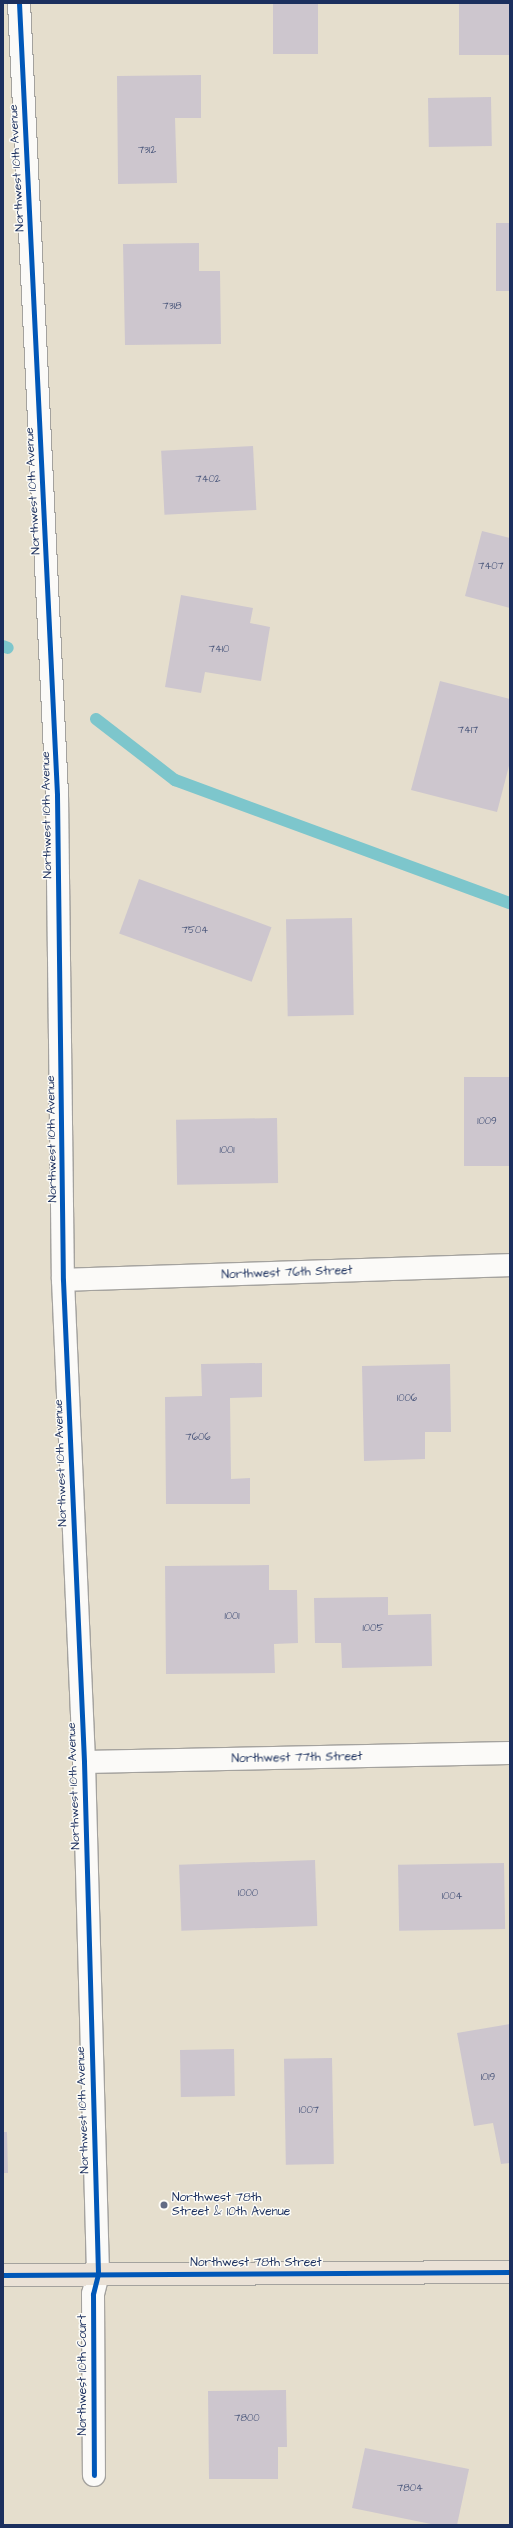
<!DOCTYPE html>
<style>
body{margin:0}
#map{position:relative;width:513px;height:2528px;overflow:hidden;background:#e5decd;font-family:"Architects Daughter",sans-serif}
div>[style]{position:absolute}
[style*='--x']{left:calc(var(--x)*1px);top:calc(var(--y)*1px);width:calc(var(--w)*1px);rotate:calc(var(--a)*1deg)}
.stream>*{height:12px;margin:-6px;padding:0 6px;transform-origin:6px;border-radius:6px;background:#7dc6cc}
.building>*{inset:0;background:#cdc6ce;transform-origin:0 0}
.roads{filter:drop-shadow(1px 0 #a4a29e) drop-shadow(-1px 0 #a4a29e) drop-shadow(0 1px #a4a29e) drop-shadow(0 -1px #a4a29e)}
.minor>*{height:22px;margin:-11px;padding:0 11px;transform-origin:11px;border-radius:11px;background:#fbfaf8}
.major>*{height:22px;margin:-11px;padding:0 11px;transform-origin:11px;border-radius:11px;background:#eae1d6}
.cycleway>*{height:5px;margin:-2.5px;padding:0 2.5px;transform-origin:2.5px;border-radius:2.5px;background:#0057b8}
.dots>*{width:11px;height:11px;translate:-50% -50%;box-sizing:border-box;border:2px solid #fdfcf7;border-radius:50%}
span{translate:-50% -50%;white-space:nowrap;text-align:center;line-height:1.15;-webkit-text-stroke:3px #fdfcf7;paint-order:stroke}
.number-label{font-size:10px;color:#48557a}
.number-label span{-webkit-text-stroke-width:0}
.street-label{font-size:12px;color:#1b2f5e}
.poi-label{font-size:12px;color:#1b2f5e}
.left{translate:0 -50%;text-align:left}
.frame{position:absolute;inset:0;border:4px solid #1b2f5e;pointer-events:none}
</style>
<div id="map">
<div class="stream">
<div style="--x:3;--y:646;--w:5;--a:22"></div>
<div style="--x:96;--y:719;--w:100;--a:37.7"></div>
<div style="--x:175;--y:780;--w:357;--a:20.2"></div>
</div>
<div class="building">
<div style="left:273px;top:3px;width:45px;height:51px"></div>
<div style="left:459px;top:3px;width:51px;height:52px"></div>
<div style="clip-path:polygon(201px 75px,201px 118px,175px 118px,177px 183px,118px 184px,117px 76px)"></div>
<div style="left:491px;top:97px;width:49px;height:63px;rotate:89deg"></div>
<div style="left:496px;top:223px;width:14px;height:68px"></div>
<div style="clip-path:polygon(199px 243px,199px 271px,220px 271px,221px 344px,125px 345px,123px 244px)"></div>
<div style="left:253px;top:446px;width:64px;height:92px;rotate:87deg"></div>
<div style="clip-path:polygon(482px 531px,510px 538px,510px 608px,465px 596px)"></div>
<div style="clip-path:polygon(181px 595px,253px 608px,250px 623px,270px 627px,261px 681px,205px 672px,201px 693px,165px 687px)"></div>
<div style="clip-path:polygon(440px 681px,510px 699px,510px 762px,497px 812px,411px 790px)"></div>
<div style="left:139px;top:879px;width:141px;height:58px;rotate:20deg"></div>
<div style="left:352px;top:918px;width:97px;height:66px;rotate:89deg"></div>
<div style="left:510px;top:1077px;width:89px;height:46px;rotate:90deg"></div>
<div style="left:277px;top:1118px;width:65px;height:101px;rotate:89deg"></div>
<div style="clip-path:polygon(262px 1363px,262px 1397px,230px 1398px,231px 1479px,250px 1478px,250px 1504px,166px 1504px,165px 1397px,202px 1396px,201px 1364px)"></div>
<div style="clip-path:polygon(450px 1364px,451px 1432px,425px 1432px,425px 1459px,364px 1461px,362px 1366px)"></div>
<div style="clip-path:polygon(269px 1565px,269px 1590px,297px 1590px,298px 1643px,274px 1644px,275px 1673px,166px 1674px,165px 1566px)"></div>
<div style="clip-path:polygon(388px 1597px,388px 1615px,431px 1614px,432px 1666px,342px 1668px,341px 1643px,315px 1643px,314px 1598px)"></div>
<div style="left:315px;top:1860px;width:66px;height:136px;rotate:88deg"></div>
<div style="left:504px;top:1863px;width:66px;height:106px;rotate:89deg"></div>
<div style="clip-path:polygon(510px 2024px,510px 2163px,501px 2164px,493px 2123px,474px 2126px,457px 2033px)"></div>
<div style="left:234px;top:2049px;width:47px;height:54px;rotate:89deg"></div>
<div style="left:332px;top:2058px;width:106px;height:48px;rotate:89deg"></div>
<div style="clip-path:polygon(3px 2132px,7px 2132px,8px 2173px,3px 2173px)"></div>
<div style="clip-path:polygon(286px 2390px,287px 2447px,278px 2447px,278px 2479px,209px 2479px,208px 2391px)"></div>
<div style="clip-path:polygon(365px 2448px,469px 2469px,457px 2525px,436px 2525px,352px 2508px)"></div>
</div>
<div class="roads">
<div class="minor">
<div style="--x:19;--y:3;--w:793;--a:87.25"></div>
<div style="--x:57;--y:795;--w:485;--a:89.3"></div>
<div style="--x:63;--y:1280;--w:482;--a:87.5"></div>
<div style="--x:84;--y:1762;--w:512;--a:88.43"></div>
<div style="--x:98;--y:2274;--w:21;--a:104"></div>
<div style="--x:93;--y:2294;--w:181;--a:89.7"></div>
<div style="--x:63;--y:1280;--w:447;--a:-1.9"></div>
<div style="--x:84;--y:1762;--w:426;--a:-1.2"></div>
</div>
<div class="major">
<div style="--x:3;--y:2275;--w:507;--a:-0.34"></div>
</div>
</div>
<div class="cycleway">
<div style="--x:19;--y:3;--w:793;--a:87.25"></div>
<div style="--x:57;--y:795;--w:485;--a:89.3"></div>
<div style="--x:63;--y:1280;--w:482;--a:87.5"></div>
<div style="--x:84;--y:1762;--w:512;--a:88.43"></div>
<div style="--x:98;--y:2274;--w:21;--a:104"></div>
<div style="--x:93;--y:2294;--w:181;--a:89.7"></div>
<div style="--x:3;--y:2275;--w:507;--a:-0.34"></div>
</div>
<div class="dots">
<div style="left:164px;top:2205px;background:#626c85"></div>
</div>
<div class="number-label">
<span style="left:147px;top:151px">7312</span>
<span style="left:172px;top:307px">7318</span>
<span style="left:208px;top:480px">7402</span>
<span style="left:491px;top:567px">7407</span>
<span style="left:219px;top:650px">7410</span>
<span style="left:468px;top:731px">7417</span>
<span style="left:195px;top:931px">7504</span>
<span style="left:487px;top:1122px">1009</span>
<span style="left:227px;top:1151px">1001</span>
<span style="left:407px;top:1399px">1006</span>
<span style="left:198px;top:1438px">7606</span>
<span style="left:232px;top:1617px">1001</span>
<span style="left:373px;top:1629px">1005</span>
<span style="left:248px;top:1894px">1000</span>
<span style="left:452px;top:1897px">1004</span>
<span style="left:488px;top:2078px">1019</span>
<span style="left:309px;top:2111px">1007</span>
<span style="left:247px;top:2419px">7800</span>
<span style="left:410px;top:2489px">7804</span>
</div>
<div class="street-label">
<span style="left:17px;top:168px;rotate:-93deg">Northwest 10th Avenue</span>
<span style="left:33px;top:491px;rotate:-93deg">Northwest 10th Avenue</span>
<span style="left:47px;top:815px;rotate:-91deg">Northwest 10th Avenue</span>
<span style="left:52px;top:1139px;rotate:-91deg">Northwest 10th Avenue</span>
<span style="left:287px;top:1273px;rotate:-2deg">Northwest 76th Street</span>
<span style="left:61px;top:1463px;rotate:-92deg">Northwest 10th Avenue</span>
<span style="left:297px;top:1758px;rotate:-1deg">Northwest 77th Street</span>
<span style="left:74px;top:1786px;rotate:-92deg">Northwest 10th Avenue</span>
<span style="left:83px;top:2110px;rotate:-92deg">Northwest 10th Avenue</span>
<span style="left:256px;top:2263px">Northwest 78th Street</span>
<span style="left:83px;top:2375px;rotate:-90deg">Northwest 10th Court</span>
</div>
<div class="poi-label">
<span class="left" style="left:172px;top:2205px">Northwest 78th<br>Street &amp; 10th Avenue</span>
</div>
<div class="frame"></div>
</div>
